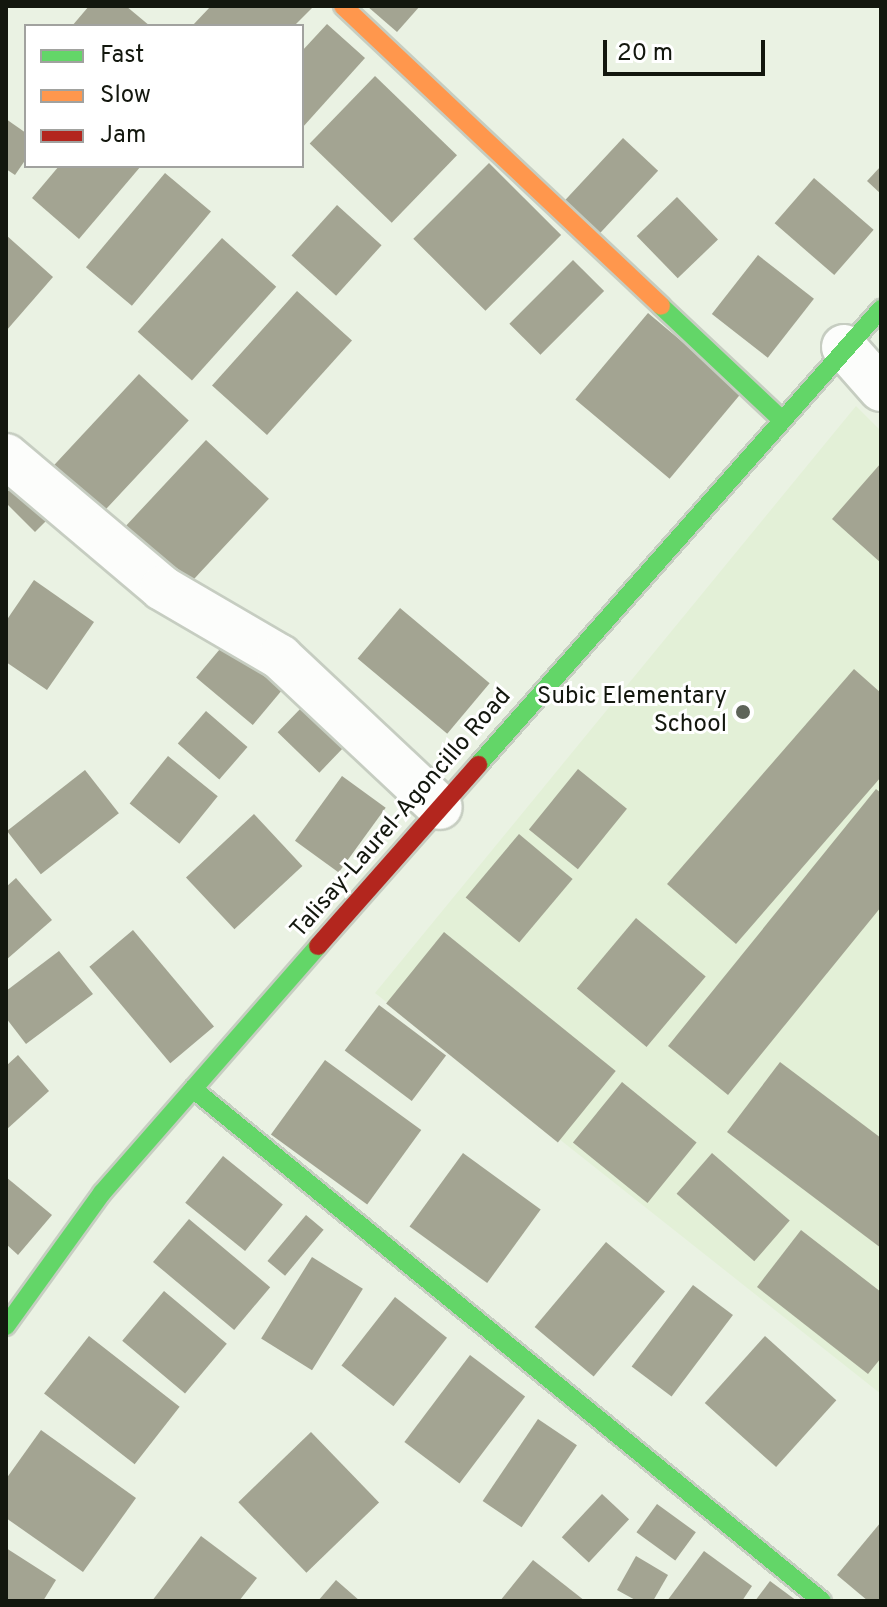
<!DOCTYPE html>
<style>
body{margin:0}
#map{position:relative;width:887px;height:1607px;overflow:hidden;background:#eaf2e3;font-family:Overpass,sans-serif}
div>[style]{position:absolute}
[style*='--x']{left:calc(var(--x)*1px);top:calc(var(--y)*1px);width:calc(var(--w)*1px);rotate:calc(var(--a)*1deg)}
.built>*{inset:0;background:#e3f0d7}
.building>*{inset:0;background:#a3a492;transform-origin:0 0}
.roads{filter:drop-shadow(2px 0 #c6cdc1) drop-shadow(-2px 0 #c6cdc1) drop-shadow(0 2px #c6cdc1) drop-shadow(0 -2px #c6cdc1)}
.street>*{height:44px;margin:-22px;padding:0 22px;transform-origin:22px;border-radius:22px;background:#fcfdfb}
.fast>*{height:18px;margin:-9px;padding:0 9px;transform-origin:9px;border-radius:9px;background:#63d668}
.slow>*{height:18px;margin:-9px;padding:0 9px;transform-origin:9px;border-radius:9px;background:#ff974d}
.jam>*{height:18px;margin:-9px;padding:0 9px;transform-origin:9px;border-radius:9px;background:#b3261e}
.dots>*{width:22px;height:22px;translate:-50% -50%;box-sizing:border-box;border:4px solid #fff;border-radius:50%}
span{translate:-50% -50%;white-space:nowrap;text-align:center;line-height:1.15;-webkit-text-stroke:6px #fff;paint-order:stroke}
.poi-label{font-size:24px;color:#13170e}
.right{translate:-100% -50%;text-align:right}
.street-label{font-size:24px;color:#13170e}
.frame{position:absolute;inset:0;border:8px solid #13170e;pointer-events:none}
.legend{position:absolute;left:24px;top:24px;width:280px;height:144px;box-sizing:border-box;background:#fff;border:2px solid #a1a29f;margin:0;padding:10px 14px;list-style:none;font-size:24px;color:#13170e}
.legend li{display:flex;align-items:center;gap:16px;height:40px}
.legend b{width:40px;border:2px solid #a1a29f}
.scale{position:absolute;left:603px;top:40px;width:162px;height:36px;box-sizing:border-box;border:4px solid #13170e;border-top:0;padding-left:10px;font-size:24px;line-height:28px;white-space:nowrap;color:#13170e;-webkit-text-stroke:6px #fff;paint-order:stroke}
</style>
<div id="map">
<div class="built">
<div style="clip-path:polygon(856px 406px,881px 431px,881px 1394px,375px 993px)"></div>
</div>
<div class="building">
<div style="clip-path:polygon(89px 6px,126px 6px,150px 26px,72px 26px)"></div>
<div style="clip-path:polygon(211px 6px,314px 6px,294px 26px,192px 26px)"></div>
<div style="clip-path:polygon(367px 6px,420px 6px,397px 32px)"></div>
<div style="clip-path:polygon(327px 24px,365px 58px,302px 128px,302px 51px)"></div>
<div style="left:375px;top:76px;width:114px;height:94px;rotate:44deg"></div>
<div style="clip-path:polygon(6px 119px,26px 133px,26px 159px,15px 175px,6px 169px)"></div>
<div style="left:623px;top:138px;width:48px;height:85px;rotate:43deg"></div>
<div style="left:489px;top:163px;width:102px;height:107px;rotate:45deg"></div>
<div style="clip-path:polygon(59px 166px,141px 166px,79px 239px,32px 198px)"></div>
<div style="clip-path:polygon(881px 166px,881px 194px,867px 181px)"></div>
<div style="left:165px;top:173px;width:60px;height:123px;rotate:40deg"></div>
<div style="left:814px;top:178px;width:79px;height:60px;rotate:41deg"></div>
<div style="left:677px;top:197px;width:59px;height:56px;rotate:46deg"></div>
<div style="left:337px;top:205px;width:60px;height:68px;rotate:42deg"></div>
<div style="clip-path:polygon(6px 235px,53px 277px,6px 331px)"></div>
<div style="left:222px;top:238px;width:73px;height:126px;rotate:42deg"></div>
<div style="left:758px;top:255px;width:71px;height:75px;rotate:38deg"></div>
<div style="left:573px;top:260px;width:44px;height:90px;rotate:45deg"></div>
<div style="left:297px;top:291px;width:74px;height:127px;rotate:42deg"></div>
<div style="left:648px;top:313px;width:123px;height:113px;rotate:40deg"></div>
<div style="left:139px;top:374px;width:68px;height:124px;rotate:43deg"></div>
<div style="left:206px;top:440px;width:86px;height:117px;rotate:43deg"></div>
<div style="clip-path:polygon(881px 463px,881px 563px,832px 519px)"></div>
<div style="clip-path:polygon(20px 480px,54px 513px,35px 532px,6px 503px,6px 493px)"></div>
<div style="clip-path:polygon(34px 580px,94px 622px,47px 690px,6px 662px,6px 621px)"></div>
<div style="left:400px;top:608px;width:117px;height:66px;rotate:40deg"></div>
<div style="left:225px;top:643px;width:74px;height:45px;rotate:40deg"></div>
<div style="clip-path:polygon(854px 669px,881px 693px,881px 777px,736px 944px,667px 884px)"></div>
<div style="left:304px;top:705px;width:58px;height:38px;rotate:44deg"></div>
<div style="left:206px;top:711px;width:55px;height:43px;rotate:41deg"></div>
<div style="left:168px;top:756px;width:64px;height:61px;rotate:39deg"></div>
<div style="left:578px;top:769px;width:63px;height:78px;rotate:39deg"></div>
<div style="left:85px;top:770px;width:55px;height:99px;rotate:52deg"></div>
<div style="left:342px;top:776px;width:54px;height:80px;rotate:36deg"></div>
<div style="clip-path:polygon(876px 789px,881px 793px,881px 907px,728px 1095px,668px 1046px)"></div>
<div style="left:254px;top:814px;width:71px;height:93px;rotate:47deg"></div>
<div style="left:519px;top:834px;width:70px;height:83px;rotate:40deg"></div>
<div style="clip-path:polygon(16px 878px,52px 920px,6px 960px,6px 887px)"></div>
<div style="left:636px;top:918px;width:91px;height:92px;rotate:40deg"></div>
<div style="left:133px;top:930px;width:126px;height:57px;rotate:50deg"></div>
<div style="left:444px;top:932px;width:221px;height:92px;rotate:39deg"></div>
<div style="clip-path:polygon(59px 951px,93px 994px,26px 1044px,6px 1018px,6px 991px)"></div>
<div style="left:379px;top:1005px;width:84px;height:57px;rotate:37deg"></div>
<div style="clip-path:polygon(18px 1055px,49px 1091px,6px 1130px,6px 1066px)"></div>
<div style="left:325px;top:1060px;width:119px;height:92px;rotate:36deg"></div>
<div style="clip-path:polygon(780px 1062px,881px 1138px,881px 1248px,727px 1132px)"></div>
<div style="left:622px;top:1082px;width:96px;height:78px;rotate:39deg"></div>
<div style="left:463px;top:1153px;width:96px;height:91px;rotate:36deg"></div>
<div style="left:712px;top:1153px;width:103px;height:54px;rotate:41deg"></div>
<div style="left:223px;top:1156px;width:77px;height:60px;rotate:39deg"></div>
<div style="clip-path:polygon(6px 1177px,52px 1215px,18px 1255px,6px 1244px)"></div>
<div style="left:306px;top:1215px;width:23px;height:60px;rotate:40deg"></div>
<div style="left:189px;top:1219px;width:106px;height:56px;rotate:40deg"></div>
<div style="clip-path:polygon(801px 1230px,881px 1292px,881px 1358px,868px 1374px,757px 1287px)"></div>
<div style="left:606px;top:1242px;width:77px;height:111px;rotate:40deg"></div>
<div style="left:312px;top:1257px;width:60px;height:96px;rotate:32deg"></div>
<div style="left:693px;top:1285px;width:50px;height:102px;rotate:37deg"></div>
<div style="left:164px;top:1291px;width:82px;height:65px;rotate:40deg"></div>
<div style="left:395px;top:1297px;width:66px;height:87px;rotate:38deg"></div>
<div style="left:89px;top:1336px;width:115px;height:73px;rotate:38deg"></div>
<div style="left:765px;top:1336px;width:96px;height:90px;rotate:42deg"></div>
<div style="left:470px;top:1355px;width:69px;height:109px;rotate:37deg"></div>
<div style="left:538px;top:1419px;width:47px;height:99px;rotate:34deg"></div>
<div style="clip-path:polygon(41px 1430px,136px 1498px,83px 1572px,6px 1518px,6px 1479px)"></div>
<div style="left:311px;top:1432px;width:98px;height:101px;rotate:46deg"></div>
<div style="left:602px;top:1494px;width:37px;height:59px;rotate:43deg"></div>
<div style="left:657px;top:1504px;width:48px;height:35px;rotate:36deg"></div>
<div style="clip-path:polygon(881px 1522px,881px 1601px,868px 1601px,837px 1575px)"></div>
<div style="clip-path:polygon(201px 1536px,257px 1578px,239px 1601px,152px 1601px)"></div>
<div style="clip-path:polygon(6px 1548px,56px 1580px,43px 1601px,6px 1601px)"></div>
<div style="clip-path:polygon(704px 1551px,752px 1586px,742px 1601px,667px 1601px)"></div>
<div style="clip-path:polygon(636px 1556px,668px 1575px,653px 1601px,637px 1601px,617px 1590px)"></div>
<div style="clip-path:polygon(533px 1560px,585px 1601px,500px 1601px)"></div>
<div style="clip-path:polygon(336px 1580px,360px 1601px,318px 1601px)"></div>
<div style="clip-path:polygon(770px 1581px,797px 1601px,755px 1601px)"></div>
</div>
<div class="roads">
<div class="street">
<div style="--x:844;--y:347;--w:56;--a:48.6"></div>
<div style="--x:6;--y:456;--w:204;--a:40.2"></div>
<div style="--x:162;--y:588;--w:137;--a:30.3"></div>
<div style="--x:280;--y:657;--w:219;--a:43.2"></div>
</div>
<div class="fast">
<div style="--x:661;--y:306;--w:165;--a:43.3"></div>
<div style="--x:478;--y:765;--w:609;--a:-48.53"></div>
<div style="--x:193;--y:1089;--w:811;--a:39.15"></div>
<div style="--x:6;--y:1326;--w:164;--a:-54.2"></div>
<div style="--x:102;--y:1193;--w:328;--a:-48.8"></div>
</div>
<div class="slow">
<div style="--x:343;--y:6;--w:437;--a:43.3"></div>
</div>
<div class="jam">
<div style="--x:318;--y:946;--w:242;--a:-48.5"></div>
</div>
</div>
<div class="dots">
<div style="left:743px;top:712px;background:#5e6459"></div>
</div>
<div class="poi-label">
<span class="right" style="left:727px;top:712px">Subic Elementary<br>School</span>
</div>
<div class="street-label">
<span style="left:402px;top:814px;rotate:-49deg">Talisay-Laurel-Agoncillo Road</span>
</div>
<div class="frame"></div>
<ul class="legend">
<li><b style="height:10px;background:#63d668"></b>Fast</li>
<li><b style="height:10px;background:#ff974d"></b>Slow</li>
<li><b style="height:10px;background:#b3261e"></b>Jam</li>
</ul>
<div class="scale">20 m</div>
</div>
